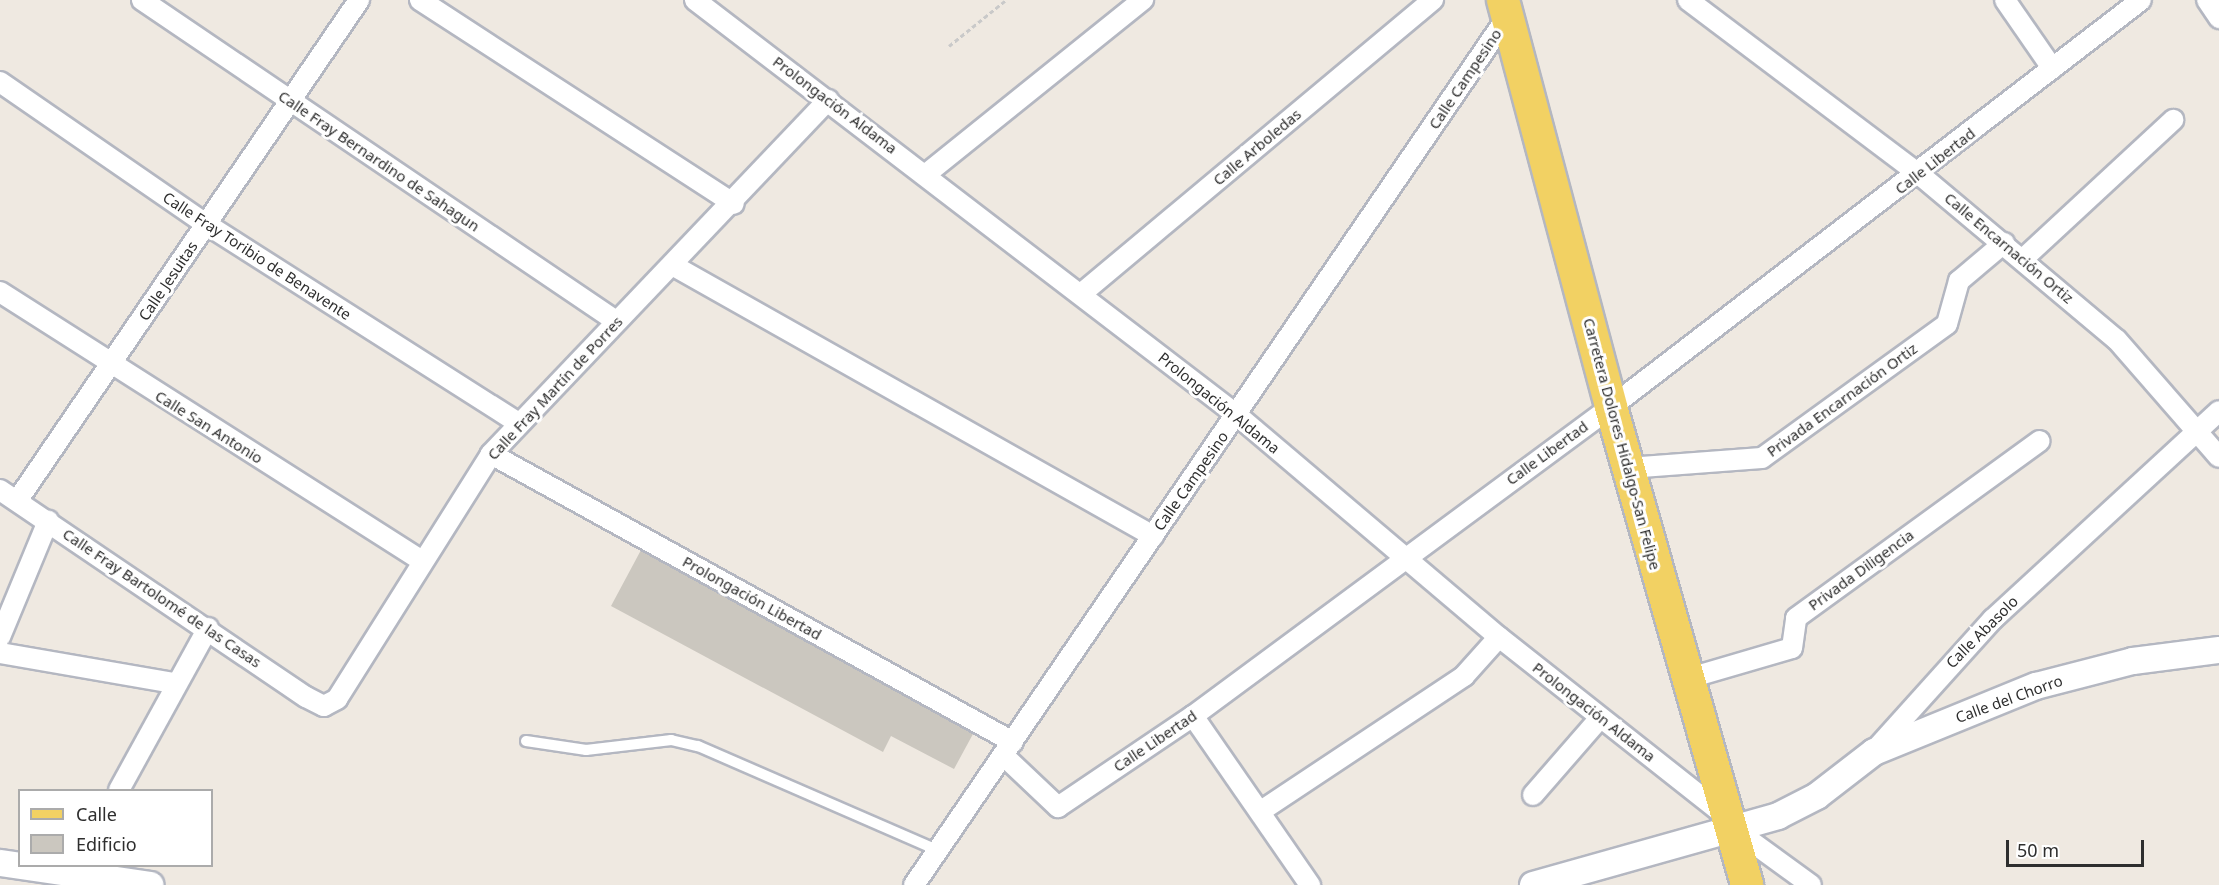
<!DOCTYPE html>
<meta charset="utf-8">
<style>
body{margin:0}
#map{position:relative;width:2219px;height:885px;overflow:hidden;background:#efe9e1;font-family:"Noto Sans",sans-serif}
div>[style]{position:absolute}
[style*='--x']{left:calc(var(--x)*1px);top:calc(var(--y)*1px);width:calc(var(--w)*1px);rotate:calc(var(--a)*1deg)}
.building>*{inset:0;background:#cbc7bf}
.path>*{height:3px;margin-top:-1.5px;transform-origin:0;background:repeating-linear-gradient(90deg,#c9c9c9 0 4.5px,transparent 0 7.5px)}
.roads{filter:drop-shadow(2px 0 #b4b7c1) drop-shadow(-2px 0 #b4b7c1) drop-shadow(0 2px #b4b7c1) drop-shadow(0 -2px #b4b7c1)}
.service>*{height:10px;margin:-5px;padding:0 5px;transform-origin:5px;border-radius:5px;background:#fff}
.minor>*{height:20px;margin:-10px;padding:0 10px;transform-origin:10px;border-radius:10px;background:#fff}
.tertiary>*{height:26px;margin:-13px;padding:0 13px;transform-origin:13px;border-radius:13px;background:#fff}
.primary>*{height:32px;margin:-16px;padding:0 16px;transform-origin:16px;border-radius:16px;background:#f2d163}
span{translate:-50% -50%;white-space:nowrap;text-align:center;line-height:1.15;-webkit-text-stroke:6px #fff;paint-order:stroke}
.street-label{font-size:15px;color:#2e2e2e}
.legend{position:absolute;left:18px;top:789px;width:195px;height:78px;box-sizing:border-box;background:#fff;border:2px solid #ababab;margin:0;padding:8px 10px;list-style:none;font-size:18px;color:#2e2e2e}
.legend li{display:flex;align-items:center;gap:12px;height:30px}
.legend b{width:30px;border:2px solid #ababab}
.scale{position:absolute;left:2006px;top:840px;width:138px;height:27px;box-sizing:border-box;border:3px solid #2e2e2e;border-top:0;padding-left:8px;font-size:18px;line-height:21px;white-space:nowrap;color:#2e2e2e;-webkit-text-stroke:4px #fff;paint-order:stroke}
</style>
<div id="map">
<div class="building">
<div style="clip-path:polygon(641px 550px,973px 734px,954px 769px,891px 736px,883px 752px,611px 606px)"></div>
</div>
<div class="path">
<div style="--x:949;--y:46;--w:73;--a:-38.9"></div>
</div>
<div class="roads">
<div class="service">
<div style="--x:526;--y:741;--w:61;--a:8.5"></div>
<div style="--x:586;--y:750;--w:86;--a:-6.7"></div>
<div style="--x:671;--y:740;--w:28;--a:13"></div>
<div style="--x:698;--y:746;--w:261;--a:23.5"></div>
</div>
<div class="minor">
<div style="--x:142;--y:0;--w:572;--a:34.11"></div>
<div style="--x:420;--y:0;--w:374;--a:33"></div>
<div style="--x:695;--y:0;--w:683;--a:37.44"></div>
<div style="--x:1237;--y:415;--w:343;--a:40.3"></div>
<div style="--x:1499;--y:637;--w:290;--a:38.3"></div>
<div style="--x:1688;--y:0;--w:289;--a:37"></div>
<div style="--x:1919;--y:174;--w:258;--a:40"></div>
<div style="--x:2117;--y:340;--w:155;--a:48.9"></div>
<div style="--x:2005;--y:0;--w:83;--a:55.3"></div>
<div style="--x:2207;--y:0;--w:22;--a:56"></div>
<div style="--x:0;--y:82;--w:250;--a:34.6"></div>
<div style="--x:206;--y:224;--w:370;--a:32.5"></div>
<div style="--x:925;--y:175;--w:280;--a:-38.8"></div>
<div style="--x:2023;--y:259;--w:205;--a:-42.8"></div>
<div style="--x:674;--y:266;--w:550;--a:29.41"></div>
<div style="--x:0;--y:292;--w:498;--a:32.5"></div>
<div style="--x:1081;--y:294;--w:459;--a:-39.9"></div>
<div style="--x:491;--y:454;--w:596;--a:28.89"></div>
<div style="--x:1628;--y:468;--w:134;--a:-4.3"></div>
<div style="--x:1762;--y:458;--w:228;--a:-35.9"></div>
<div style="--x:1947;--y:324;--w:45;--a:-74.4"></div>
<div style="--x:1959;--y:281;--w:59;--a:-40.2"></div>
<div style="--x:0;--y:490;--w:369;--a:34.1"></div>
<div style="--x:306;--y:697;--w:20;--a:27"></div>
<div style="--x:324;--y:706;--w:15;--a:-28"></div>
<div style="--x:337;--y:699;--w:289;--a:-57.8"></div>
<div style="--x:491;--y:454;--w:489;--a:-46.4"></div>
<div style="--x:17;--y:501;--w:607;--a:-55.68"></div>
<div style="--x:0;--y:637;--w:126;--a:-67.5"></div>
<div style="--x:0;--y:653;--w:177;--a:9.8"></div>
<div style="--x:1686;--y:679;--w:110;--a:-16.3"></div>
<div style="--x:1792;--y:648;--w:30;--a:-82"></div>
<div style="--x:1796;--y:618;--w:301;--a:-36"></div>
<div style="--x:1193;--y:716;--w:206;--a:55.3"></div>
<div style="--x:1875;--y:750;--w:176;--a:-48"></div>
<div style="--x:1993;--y:619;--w:307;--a:-42.6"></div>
<div style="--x:1003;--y:755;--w:76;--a:43.4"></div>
<div style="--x:1058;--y:807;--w:163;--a:-34"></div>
<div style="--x:1193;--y:716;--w:520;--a:-36.47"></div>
<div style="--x:1611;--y:407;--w:668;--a:-37.52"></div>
<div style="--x:119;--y:790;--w:185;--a:-61.2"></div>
<div style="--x:1533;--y:795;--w:102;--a:-49"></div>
<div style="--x:1261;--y:811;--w:244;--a:-33.6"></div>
<div style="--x:1464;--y:676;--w:52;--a:-48.1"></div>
<div style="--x:1734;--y:829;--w:95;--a:36"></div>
<div style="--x:914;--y:885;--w:1053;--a:-55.65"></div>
</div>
<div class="tertiary">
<div style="--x:0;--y:863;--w:152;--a:8.3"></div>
<div style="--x:1533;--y:885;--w:255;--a:-15.7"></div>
<div style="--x:1778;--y:816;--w:44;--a:-27.1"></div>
<div style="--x:1817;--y:796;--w:72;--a:-37.7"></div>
<div style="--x:1874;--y:752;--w:175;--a:-22.2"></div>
<div style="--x:2036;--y:686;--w:100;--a:-14.5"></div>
<div style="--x:2133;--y:661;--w:87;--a:-7.3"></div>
</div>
<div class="primary">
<div style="--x:1503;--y:0;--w:421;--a:75.1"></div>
<div style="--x:1611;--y:407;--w:497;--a:74.1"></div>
</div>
</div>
<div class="street-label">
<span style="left:1465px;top:79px;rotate:-56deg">Calle Campesino</span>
<span style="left:835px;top:105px;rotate:37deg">Prolongación Aldama</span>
<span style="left:1257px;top:147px;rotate:-40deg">Calle Arboledas</span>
<span style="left:379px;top:161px;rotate:34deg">Calle Fray Bernardino de Sahagun</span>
<span style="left:1935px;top:161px;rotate:-38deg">Calle Libertad</span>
<span style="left:2009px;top:248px;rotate:40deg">Calle Encarnación Ortiz</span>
<span style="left:257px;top:256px;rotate:33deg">Calle Fray Toribio de Benavente</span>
<span style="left:168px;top:281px;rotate:-56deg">Calle Jesuitas</span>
<span style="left:555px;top:388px;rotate:-47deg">Calle Fray Martín de Porres</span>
<span style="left:1842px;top:400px;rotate:-36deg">Privada Encarnación Ortiz</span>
<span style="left:1219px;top:403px;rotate:39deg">Prolongación Aldama</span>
<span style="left:209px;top:427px;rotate:32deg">Calle San Antonio</span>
<span style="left:1622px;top:444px;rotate:75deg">Carretera Dolores Hidalgo-San Felipe</span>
<span style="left:1547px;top:453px;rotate:-36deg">Calle Libertad</span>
<span style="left:1191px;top:481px;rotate:-55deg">Calle Campesino</span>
<span style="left:1861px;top:570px;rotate:-36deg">Privada Diligencia</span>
<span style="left:162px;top:598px;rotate:34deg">Calle Fray Bartolomé de las Casas</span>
<span style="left:752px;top:598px;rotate:29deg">Prolongación Libertad</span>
<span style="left:1982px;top:632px;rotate:-45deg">Calle Abasolo</span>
<span style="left:2009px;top:699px;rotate:-20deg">Calle del Chorro</span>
<span style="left:1594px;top:712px;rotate:38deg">Prolongación Aldama</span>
<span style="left:1155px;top:741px;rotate:-34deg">Calle Libertad</span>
</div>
<ul class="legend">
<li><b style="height:8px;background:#f2d163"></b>Calle</li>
<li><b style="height:16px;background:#cbc7bf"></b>Edificio</li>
</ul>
<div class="scale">50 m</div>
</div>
